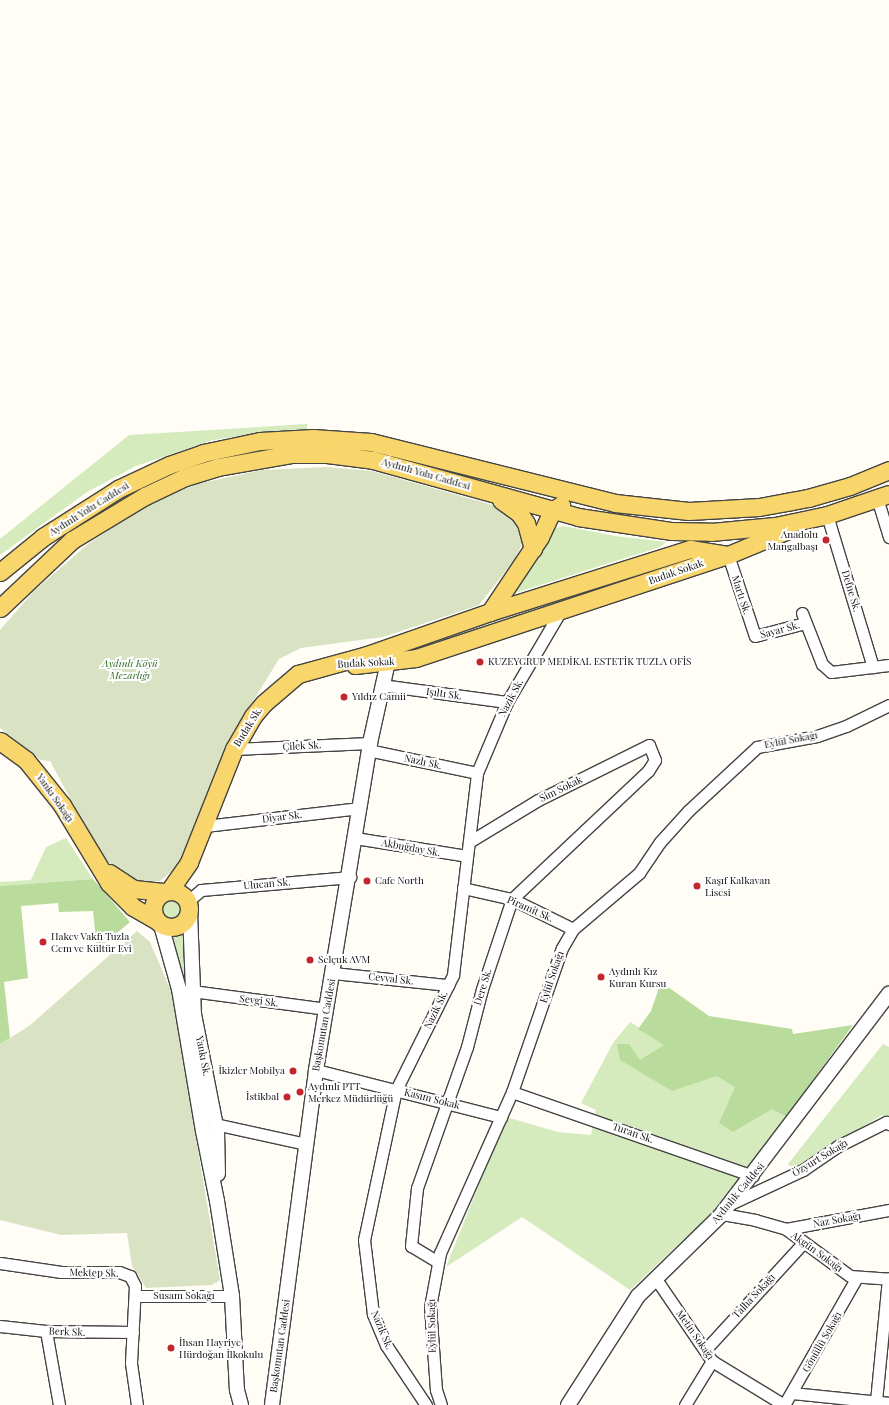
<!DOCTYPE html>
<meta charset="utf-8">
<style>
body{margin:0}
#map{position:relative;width:889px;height:1405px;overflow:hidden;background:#fffdf5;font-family:"Playfair Display",serif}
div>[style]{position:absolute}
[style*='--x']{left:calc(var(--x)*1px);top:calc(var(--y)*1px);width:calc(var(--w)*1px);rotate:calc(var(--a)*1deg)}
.green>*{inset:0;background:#d5ebbd}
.round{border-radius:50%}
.forest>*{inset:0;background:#b9dc9c}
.cemetery>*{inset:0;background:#d9e3c4}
.roads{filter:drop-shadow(1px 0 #444) drop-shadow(-1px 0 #444) drop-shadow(0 1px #444) drop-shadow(0 -1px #444)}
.minor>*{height:11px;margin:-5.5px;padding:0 5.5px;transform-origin:5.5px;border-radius:5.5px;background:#fff}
.tertiary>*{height:14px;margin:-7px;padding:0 7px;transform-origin:7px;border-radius:7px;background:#fff}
.primary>*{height:17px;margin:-8.5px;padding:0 8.5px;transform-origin:8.5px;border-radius:8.5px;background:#f9d66b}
.primary>.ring{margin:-8.5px;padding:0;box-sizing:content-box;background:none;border:17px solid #f9d66b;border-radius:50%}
.dots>*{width:11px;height:11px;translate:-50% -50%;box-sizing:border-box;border:2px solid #fff;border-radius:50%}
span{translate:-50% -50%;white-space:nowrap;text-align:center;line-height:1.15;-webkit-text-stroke:4px #fff;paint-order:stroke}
.street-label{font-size:10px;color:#111}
.poi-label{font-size:10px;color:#111}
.right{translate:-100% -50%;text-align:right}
.left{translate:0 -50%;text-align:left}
.park-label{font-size:10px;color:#2f6b1f;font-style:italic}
</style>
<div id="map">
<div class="green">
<div style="clip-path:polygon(307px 424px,307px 429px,270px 431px,213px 440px,136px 466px,87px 492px,0 555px,0 539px,129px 435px)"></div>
<div style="clip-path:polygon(564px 526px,615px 536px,666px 542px,660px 547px,512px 594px,511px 589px,555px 528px)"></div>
<div style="clip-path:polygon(700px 552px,707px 554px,544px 608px,557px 600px)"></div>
<div style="clip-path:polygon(529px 609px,530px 611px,479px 627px,474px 634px,429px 648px,404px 651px,404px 649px)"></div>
<div style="clip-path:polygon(66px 838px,93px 879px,0 886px,0 882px,31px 880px,46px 847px)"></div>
<div class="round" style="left:160px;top:900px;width:22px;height:22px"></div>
<div style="clip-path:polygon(186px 929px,191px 1013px,167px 933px)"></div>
<div style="clip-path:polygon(630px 1022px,786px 1117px,716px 1209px,630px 1290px,522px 1217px,446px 1267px,506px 1117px,558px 1132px,591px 1135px,596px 1110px,581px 1103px,613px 1043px)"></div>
<div style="clip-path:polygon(883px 1044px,889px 1047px,889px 1120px,882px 1115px,794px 1169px,788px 1164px)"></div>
</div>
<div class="forest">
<div style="clip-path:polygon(93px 879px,130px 922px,97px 950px,93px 911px,59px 912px,58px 903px,21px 906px,28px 978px,4px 982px,10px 1038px,0 1044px,0 886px)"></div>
<div style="clip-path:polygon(661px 982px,709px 1016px,792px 1029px,793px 1034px,853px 1025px,786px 1117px,772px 1109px,733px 1132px,719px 1123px,735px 1087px,717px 1076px,672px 1091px,620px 1060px,617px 1044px,629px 1044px,640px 1060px,664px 1045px,638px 1029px,651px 1011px)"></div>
</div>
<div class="cemetery">
<div style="clip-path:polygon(326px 467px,372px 471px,500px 507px,519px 517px,526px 535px,515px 559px,479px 605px,383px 637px,301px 648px,279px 659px,227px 743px,183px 862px,160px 881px,141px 884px,119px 874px,98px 850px,50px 761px,41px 760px,0 728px,0 630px,34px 591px,88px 544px,146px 505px,197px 484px,262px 470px)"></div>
<div style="clip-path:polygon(137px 931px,150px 942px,171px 991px,220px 1280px,212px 1285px,146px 1288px,132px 1266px,127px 1233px,61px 1235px,0 1220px,0 1044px,29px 1026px)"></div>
</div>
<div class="roads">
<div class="minor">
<div style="--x:877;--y:498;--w:41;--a:72.9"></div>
<div style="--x:827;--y:515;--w:159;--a:73.2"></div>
<div style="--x:728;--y:555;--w:85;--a:71.6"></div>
<div style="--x:755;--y:636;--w:52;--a:-14.6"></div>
<div style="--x:802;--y:613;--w:55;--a:68.6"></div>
<div style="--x:822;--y:664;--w:12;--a:42"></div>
<div style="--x:831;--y:672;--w:58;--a:-6.9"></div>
<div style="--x:381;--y:685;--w:127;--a:7.7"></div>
<div style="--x:234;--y:749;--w:136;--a:-2.5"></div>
<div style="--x:368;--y:750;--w:111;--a:11.9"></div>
<div style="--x:205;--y:826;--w:156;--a:-6.6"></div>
<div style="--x:355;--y:838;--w:113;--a:9.1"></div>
<div style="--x:463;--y:888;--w:50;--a:12.7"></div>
<div style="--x:512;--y:899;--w:68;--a:26.2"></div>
<div style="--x:188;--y:901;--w:17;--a:-40"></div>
<div style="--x:201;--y:890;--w:150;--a:-5"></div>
<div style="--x:333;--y:973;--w:116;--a:6"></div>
<div style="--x:192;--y:991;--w:136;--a:7.6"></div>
<div style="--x:316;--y:1070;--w:191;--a:14.3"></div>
<div style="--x:512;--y:1092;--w:255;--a:19.2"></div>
<div style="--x:215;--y:1124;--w:93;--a:12.4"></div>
<div style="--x:730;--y:1204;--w:81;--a:-25"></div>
<div style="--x:803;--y:1170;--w:42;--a:-34.4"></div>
<div style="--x:838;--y:1146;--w:54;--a:-26.6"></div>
<div style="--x:886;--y:1122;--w:4;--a:34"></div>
<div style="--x:722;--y:1214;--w:34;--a:10"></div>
<div style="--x:755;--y:1220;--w:32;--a:16"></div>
<div style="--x:786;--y:1229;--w:79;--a:36.3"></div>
<div style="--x:850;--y:1276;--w:39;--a:4"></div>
<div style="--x:786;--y:1229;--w:105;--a:-10.5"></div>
<div style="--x:438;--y:1262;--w:31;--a:-149"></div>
<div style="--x:411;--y:1246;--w:58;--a:-84.1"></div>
<div style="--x:417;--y:1188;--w:150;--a:-70.5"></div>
<div style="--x:467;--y:1047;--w:60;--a:-75.5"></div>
<div style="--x:482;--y:989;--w:95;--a:-71.6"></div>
<div style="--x:512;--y:899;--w:187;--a:-43.3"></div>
<div style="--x:648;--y:771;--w:13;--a:-58"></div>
<div style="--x:655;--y:760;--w:16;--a:-112"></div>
<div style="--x:649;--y:745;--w:124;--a:153.6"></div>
<div style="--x:538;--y:800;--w:81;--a:148.7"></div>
<div style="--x:0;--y:1263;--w:62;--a:8.4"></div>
<div style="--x:61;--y:1272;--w:58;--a:0"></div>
<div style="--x:119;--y:1272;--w:12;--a:20"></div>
<div style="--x:130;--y:1276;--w:11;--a:63"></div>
<div style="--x:135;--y:1286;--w:77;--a:93"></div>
<div style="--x:131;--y:1363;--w:42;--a:81.9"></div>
<div style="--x:656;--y:1279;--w:99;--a:55.7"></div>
<div style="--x:712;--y:1361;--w:84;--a:31.4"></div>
<div style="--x:784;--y:1405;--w:147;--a:-60.3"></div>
<div style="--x:135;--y:1296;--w:97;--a:0"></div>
<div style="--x:0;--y:1326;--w:46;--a:6.2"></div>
<div style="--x:46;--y:1331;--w:87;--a:0.7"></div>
<div style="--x:46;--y:1331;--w:75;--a:80"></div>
<div style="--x:705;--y:1350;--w:145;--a:-47.5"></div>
<div style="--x:792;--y:1393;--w:98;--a:5.9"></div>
<div style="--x:876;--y:1401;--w:123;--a:-84.4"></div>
<div style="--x:426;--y:1405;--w:72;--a:-123.7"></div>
<div style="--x:386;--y:1345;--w:34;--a:-113"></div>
<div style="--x:373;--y:1314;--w:75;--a:-96.9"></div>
<div style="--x:364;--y:1240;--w:153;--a:-78"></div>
<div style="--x:396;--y:1090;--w:128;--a:-63.6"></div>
<div style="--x:453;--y:975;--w:203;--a:-83.2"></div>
<div style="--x:477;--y:773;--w:77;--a:-67.1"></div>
<div style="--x:507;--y:702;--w:104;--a:-59.5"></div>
<div style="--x:441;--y:1405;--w:16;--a:-108"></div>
<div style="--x:436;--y:1390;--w:83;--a:-94.1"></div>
<div style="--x:430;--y:1307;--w:55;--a:-79.5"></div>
<div style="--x:440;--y:1253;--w:176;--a:-65.9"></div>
<div style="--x:512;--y:1092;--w:152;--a:-70.9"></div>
<div style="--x:562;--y:948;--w:22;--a:-60"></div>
<div style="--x:573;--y:929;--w:87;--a:-40.3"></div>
<div style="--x:639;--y:873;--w:37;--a:-56"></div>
<div style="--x:660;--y:842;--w:42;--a:-47.9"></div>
<div style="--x:688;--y:811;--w:94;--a:-42.8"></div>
<div style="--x:757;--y:747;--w:61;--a:-10.4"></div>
<div style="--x:817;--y:736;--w:31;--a:-19"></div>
<div style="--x:846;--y:726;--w:48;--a:-26"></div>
<div style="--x:685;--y:1405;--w:52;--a:-58.5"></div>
</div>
<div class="tertiary">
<div style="--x:190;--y:912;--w:102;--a:87.8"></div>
<div style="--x:194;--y:1014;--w:119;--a:78.9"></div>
<div style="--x:217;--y:1131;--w:43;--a:88.7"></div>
<div style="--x:161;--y:925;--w:66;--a:74.3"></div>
<div style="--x:179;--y:989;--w:144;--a:80.4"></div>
<div style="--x:203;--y:1131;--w:71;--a:78.7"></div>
<div style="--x:217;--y:1201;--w:96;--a:81"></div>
<div style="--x:232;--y:1296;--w:94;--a:87"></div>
<div style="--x:237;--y:1390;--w:16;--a:75"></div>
<div style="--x:272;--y:1405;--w:338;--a:-82.5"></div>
<div style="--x:316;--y:1070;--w:331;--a:-80.6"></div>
<div style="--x:370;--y:743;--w:92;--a:-77.5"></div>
<div style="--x:568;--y:1405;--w:130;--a:-57.3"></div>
<div style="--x:638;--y:1296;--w:116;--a:-44.3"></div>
<div style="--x:721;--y:1215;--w:278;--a:-52.8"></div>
</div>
<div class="primary">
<div style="--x:501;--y:500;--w:22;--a:36"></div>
<div style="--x:519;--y:513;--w:12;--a:55"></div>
<div style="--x:526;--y:523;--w:27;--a:75"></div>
<div style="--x:0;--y:572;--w:55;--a:-39.1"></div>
<div style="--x:43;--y:537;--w:89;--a:-32.6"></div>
<div style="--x:118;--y:489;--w:56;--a:-25.2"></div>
<div style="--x:169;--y:465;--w:36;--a:-19"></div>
<div style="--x:203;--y:453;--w:58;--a:-11.9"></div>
<div style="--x:260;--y:441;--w:53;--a:-3.2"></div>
<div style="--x:313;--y:438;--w:58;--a:3.9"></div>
<div style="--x:371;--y:442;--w:252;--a:14"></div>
<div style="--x:615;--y:503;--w:74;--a:6.2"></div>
<div style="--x:689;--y:511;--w:70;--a:-3.3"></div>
<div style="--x:759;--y:507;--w:50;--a:-10.4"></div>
<div style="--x:808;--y:498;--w:44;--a:-15.9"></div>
<div style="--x:850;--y:486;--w:42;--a:-22.3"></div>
<div style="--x:0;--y:608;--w:99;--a:-43.4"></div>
<div style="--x:72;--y:540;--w:85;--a:-31.1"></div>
<div style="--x:145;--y:496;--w:44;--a:-25.4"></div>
<div style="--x:185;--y:477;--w:34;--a:-17"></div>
<div style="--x:218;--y:467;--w:74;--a:-10.1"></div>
<div style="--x:291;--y:454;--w:36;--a:0"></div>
<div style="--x:327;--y:454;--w:46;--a:7.4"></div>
<div style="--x:373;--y:460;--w:213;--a:15.5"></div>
<div style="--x:578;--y:517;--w:95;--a:8.5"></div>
<div style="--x:672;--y:531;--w:39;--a:1"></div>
<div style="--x:711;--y:532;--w:64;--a:-5.4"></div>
<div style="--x:775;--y:526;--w:53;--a:-11.9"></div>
<div style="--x:827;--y:515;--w:65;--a:-18.7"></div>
<div style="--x:490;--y:612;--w:90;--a:-56.3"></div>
<div style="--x:540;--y:537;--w:29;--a:-65"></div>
<div style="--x:552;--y:511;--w:11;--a:-34"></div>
<div style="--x:355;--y:665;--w:61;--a:-6.5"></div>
<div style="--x:416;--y:658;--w:329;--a:-18.3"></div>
<div style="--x:728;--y:555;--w:63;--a:-22.5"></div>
<div style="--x:0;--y:741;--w:32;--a:36"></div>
<div style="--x:26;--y:760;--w:58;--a:51.3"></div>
<div style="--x:62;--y:805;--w:91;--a:58.9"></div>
<div style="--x:109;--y:883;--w:34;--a:45"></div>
<div style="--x:133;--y:907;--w:28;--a:30"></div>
<div style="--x:109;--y:873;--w:30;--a:33"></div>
<div style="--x:134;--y:889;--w:29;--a:6"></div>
<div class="ring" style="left:153px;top:891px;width:19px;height:19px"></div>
<div style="--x:169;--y:891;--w:35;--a:-55"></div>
<div style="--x:189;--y:862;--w:122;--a:-68.3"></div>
<div style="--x:234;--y:749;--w:38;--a:-60"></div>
<div style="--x:253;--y:716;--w:17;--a:-50"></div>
<div style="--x:264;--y:703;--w:45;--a:-40.5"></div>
<div style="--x:298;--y:674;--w:72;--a:-15.4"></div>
<div style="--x:367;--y:655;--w:130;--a:-19.3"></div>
<div style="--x:490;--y:612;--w:210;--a:-17.5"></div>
<div style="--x:690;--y:549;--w:38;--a:9"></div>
</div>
</div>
<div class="dots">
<div style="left:826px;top:540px;background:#c4262e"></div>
<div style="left:480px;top:662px;background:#c4262e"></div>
<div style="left:344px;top:697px;background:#c4262e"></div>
<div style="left:367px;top:881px;background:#c4262e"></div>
<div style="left:697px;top:886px;background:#c4262e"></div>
<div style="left:43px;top:942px;background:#c4262e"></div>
<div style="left:310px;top:960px;background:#c4262e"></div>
<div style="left:601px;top:977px;background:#c4262e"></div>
<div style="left:293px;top:1071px;background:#c4262e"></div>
<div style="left:300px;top:1092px;background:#c4262e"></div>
<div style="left:287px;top:1097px;background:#c4262e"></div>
<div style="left:171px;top:1348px;background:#c4262e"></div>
</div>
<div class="street-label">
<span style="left:426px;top:474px;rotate:16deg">Aydınlı Yolu Caddesi</span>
<span style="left:89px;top:509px;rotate:-32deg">Aydınlı Yolu Caddesi</span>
<span style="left:676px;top:572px;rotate:-19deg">Budak Sokak</span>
<span style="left:851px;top:591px;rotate:73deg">Defne Sk.</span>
<span style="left:741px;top:595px;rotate:72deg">Martı Sk.</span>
<span style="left:780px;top:630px;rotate:-15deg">Sayar Sk.</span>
<span style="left:366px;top:663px;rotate:-3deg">Budak Sokak</span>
<span style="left:444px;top:694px;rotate:8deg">Işıltı Sk.</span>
<span style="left:511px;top:698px;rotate:-62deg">Nazik Sk.</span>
<span style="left:248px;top:727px;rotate:-58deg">Budak Sk.</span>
<span style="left:791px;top:740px;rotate:-11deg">Eylül Sokağı</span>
<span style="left:302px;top:746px;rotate:-3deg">Çilek Sk.</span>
<span style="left:423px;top:762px;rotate:12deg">Nazlı Sk.</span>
<span style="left:561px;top:789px;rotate:-26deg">Sim Sokak</span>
<span style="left:55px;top:798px;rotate:55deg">Yankı Sokağı</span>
<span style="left:282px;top:817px;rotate:-7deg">Diyar Sk.</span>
<span style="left:411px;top:848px;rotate:10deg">Akbuğday Sk.</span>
<span style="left:267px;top:884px;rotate:-5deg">Ulucan Sk.</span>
<span style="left:530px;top:909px;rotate:24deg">Piramit Sk.</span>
<span style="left:552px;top:977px;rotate:-71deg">Eylül Sokağı</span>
<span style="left:391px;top:979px;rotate:6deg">Cevval Sk.</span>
<span style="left:483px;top:987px;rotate:-73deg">Dere Sk.</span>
<span style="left:259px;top:1001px;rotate:7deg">Sevgi Sk.</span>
<span style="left:436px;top:1010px;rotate:-64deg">Nazik Sk.</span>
<span style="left:324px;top:1025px;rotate:-80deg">Başkomutan Caddesi</span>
<span style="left:203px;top:1056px;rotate:79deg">Yankı Sk.</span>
<span style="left:432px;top:1099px;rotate:14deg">Kasım Sokak</span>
<span style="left:633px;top:1133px;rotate:19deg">Turan Sk.</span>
<span style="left:820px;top:1158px;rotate:-31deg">Özyurt Sokağı</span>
<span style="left:738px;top:1193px;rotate:-50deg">Aydınlık Caddesi</span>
<span style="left:837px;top:1220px;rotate:-10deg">Naz Sokağı</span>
<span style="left:817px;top:1252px;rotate:36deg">Akgün Sokağı</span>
<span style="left:94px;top:1273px;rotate:1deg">Mektep Sk.</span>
<span style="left:184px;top:1296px">Susam Sokağı</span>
<span style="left:754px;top:1296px;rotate:-47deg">Talha Sokağı</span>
<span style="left:432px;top:1326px;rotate:-91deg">Eylül Sokağı</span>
<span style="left:382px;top:1330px;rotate:67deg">Nazik Sk.</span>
<span style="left:67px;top:1332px;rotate:2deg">Berk Sk.</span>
<span style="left:695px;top:1335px;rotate:55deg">Metin Sokağı</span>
<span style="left:822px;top:1342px;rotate:-60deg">Gönüllü Sokağı</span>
<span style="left:280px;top:1346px;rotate:-82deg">Başkomutan Caddesi</span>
</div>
<div class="poi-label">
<span class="right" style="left:818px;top:540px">Anadolu<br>Mangalbaşı</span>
<span class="left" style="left:488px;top:662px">KUZEYGRUP MEDİKAL ESTETİK TUZLA OFİS</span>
<span class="left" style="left:352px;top:697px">Yıldız Camii</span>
<span class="left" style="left:705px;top:886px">Kaşıf Kalkavan<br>Lisesi</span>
<span class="left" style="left:375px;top:881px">Cafe North</span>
<span class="left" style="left:51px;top:942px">Hakev Vakfı Tuzla<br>Cem ve Kültür Evi</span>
<span class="left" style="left:318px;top:960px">Selçuk AVM</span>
<span class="left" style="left:609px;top:977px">Aydınlı Kız<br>Kuran Kursu</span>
<span class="right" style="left:285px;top:1071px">İkizler Mobilya</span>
<span class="left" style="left:308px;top:1092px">Aydınlı PTT<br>Merkez Müdürlüğü</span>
<span class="right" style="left:279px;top:1097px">İstikbal</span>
<span class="left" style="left:179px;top:1348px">İhsan Hayriye<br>Hürdoğan İlkokulu</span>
</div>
<div class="park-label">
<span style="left:130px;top:669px">Aydınlı Köyü<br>Mezarlığı</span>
</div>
</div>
